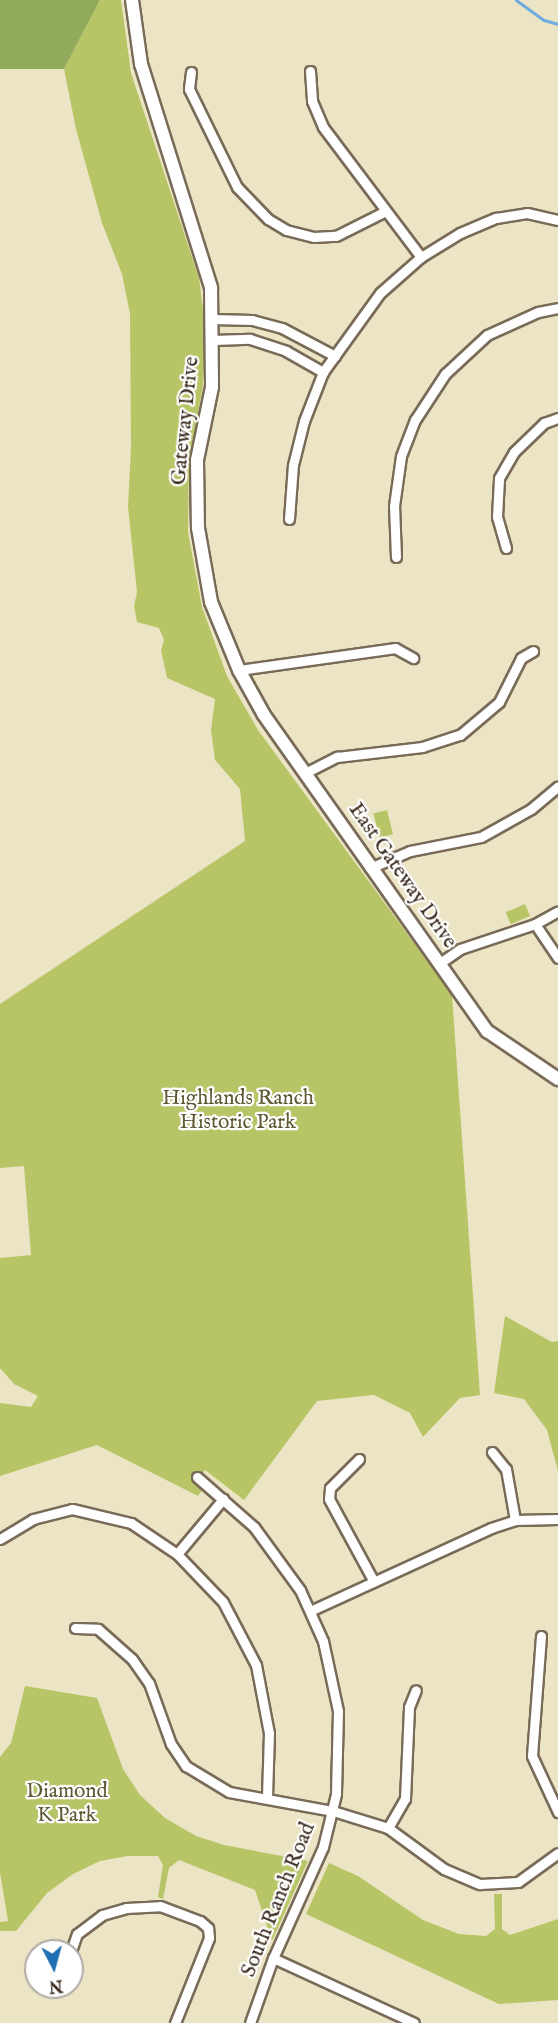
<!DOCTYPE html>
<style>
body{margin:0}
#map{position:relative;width:558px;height:2023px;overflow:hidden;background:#ebe5c5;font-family:"IM FELL English",serif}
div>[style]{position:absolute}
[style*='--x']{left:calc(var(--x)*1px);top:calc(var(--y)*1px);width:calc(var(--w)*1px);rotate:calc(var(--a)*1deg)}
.green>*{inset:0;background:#b8c567;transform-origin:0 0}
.forest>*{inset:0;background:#92aa5c}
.stream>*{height:3px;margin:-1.5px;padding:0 1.5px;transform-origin:1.5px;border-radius:1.5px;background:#6fabe0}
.roads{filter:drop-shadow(2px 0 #796b58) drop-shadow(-2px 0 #796b58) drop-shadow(0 2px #796b58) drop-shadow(0 -2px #796b58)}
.minor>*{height:9px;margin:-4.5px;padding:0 4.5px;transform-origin:4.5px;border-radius:4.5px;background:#fff}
.tertiary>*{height:12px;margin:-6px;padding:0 6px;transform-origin:6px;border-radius:6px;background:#fff}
span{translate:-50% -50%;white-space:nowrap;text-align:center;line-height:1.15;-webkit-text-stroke:4.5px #fff;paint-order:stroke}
.street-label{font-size:21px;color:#3b2a1e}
.park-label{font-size:21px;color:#605834}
.north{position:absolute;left:24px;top:1939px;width:60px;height:60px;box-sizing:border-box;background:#fff;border:2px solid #b1aaa5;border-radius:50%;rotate:174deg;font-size:16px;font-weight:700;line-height:24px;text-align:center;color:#3b2a1e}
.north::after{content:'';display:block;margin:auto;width:21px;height:27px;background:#1f6fb2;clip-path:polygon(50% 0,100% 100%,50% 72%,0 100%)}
</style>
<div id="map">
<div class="green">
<div style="clip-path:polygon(100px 0,121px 0,131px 73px,199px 278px,206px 332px,203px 385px,189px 463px,188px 532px,202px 607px,227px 676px,258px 730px,452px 995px,480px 1395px,460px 1398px,423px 1437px,410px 1413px,374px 1395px,317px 1401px,244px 1500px,205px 1470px,195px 1481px,203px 1489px,198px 1496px,97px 1445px,0 1476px,0 1403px,31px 1407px,38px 1396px,14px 1384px,0 1368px,0 1258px,31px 1255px,24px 1166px,0 1168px,0 1004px,245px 841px,240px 789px,215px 760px,211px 730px,215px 699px,167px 678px,161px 650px,164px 640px,159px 628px,137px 622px,134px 606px,137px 592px,128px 507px,131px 446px,130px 314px,122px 274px,102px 223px,76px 129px,64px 69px)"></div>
<div style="left:387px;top:810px;width:25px;height:14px;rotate:76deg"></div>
<div style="left:525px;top:904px;width:13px;height:21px;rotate:67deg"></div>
<div style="clip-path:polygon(505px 1316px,552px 1342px,558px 1341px,558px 1471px,547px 1430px,524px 1399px,494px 1393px)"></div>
<div style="clip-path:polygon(25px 1686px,97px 1698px,123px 1769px,140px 1795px,165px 1818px,196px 1836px,224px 1845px,308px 1861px,272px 1941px,255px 1890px,179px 1860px,169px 1868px,163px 1899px,158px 1897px,163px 1865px,158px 1856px,128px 1856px,100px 1861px,73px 1874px,47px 1893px,16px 1931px,0 1931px,0 1922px,8px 1921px,0 1873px,0 1757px,11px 1743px)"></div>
<div style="clip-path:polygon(329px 1863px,358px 1876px,423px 1920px,459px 1934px,486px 1936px,495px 1929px,494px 1894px,502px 1894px,502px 1929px,510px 1935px,558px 1919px,558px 2000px,499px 2004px,306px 1914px)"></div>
</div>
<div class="forest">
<div style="clip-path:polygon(0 0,100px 0,64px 69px,0 69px)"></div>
</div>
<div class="stream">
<div style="--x:516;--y:0;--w:34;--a:36"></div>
<div style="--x:544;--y:20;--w:15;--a:16"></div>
</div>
<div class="roads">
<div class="minor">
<div style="--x:310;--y:71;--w:30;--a:86"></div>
<div style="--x:312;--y:101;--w:28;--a:67"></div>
<div style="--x:323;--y:127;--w:163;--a:53"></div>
<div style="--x:191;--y:72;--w:17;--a:97"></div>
<div style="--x:189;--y:89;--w:109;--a:63.9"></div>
<div style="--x:237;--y:187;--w:45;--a:45.9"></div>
<div style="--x:268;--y:219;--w:21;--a:31"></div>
<div style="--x:286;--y:230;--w:29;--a:14"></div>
<div style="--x:314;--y:237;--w:22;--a:-3"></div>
<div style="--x:336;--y:236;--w:54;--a:-26.6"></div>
<div style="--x:212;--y:319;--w:40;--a:1.4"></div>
<div style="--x:252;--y:320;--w:31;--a:15"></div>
<div style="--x:282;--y:328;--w:60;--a:27.8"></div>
<div style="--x:213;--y:340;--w:37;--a:-2"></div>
<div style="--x:250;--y:339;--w:38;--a:18"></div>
<div style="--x:286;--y:351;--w:43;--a:29.6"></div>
<div style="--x:289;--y:519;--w:54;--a:-85.8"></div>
<div style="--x:293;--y:465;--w:45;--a:-76"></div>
<div style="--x:304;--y:421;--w:53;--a:-68.8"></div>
<div style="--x:323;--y:372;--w:97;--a:-54.2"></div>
<div style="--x:380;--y:293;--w:55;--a:-41.3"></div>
<div style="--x:421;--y:257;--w:46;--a:-31.6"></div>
<div style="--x:460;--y:233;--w:39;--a:-23"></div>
<div style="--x:496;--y:218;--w:31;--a:-9"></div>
<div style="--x:527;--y:213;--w:32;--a:13"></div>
<div style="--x:506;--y:548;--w:32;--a:-106"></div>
<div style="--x:497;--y:517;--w:39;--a:-87"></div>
<div style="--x:499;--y:478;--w:30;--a:-60"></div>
<div style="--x:514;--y:452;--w:42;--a:-44"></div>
<div style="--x:544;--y:423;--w:15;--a:-20"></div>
<div style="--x:396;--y:557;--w:51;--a:-92.2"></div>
<div style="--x:394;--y:506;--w:50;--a:-82"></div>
<div style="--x:401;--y:456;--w:39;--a:-69"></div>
<div style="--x:415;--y:420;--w:55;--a:-56.9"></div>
<div style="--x:445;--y:374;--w:57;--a:-42.9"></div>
<div style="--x:487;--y:335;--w:56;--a:-24.3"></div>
<div style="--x:538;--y:312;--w:20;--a:-11"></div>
<div style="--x:239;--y:670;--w:158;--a:-8"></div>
<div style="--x:395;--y:648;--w:21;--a:29"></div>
<div style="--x:307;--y:772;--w:34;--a:-27"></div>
<div style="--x:337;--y:757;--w:86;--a:-6.7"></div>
<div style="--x:422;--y:747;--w:40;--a:-18"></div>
<div style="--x:460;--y:735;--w:51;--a:-40.2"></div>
<div style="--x:499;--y:702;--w:49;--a:-63.4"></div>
<div style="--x:521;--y:658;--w:14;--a:-30"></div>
<div style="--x:370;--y:868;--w:43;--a:-23"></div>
<div style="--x:410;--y:851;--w:72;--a:-11.2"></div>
<div style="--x:481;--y:837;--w:57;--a:-29.2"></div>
<div style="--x:531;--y:809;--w:35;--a:-40"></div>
<div style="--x:535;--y:924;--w:41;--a:55.9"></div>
<div style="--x:440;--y:963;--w:24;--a:-35"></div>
<div style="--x:460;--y:949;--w:79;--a:-18.4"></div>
<div style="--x:535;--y:924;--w:26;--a:-29"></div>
<div style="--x:492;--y:1452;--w:22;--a:51"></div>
<div style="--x:506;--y:1469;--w:52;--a:80"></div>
<div style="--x:359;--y:1459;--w:41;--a:135"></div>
<div style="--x:330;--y:1488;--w:11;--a:95"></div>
<div style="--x:329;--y:1499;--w:94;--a:61.5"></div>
<div style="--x:197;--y:1477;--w:76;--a:41.3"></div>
<div style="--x:254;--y:1527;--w:78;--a:53.9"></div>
<div style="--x:300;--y:1590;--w:56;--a:65.7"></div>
<div style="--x:323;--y:1641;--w:72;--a:77.9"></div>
<div style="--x:338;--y:1711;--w:83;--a:91.4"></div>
<div style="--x:336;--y:1794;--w:55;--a:103.8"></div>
<div style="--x:323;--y:1847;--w:122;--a:114.2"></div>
<div style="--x:273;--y:1958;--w:69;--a:109.5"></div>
<div style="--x:0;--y:1539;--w:39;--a:-31"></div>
<div style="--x:33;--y:1519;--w:40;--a:-14.4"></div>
<div style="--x:72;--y:1509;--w:61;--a:13.3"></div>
<div style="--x:131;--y:1523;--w:55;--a:34"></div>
<div style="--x:177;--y:1554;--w:66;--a:46.2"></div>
<div style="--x:223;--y:1602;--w:71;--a:62.4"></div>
<div style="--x:256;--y:1665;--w:69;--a:79.2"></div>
<div style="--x:269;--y:1733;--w:65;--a:91.8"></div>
<div style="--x:177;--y:1554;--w:72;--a:-50.1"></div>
<div style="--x:310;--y:1611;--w:199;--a:-24.6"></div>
<div style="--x:491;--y:1528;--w:25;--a:-18"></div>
<div style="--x:515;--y:1520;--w:43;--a:-1.3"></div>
<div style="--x:75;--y:1628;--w:23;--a:2"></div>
<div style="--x:98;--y:1629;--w:45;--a:41.4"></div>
<div style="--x:132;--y:1659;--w:29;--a:55"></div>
<div style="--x:149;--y:1683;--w:65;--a:70.2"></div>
<div style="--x:171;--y:1744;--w:27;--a:56"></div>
<div style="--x:186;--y:1766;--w:50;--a:31.2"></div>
<div style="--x:229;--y:1792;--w:106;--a:10.4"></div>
<div style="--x:333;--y:1811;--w:58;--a:17.2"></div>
<div style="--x:388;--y:1828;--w:69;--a:36.2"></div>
<div style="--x:444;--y:1869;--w:39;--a:23"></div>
<div style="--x:480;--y:1884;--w:38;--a:-3"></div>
<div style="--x:518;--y:1882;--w:49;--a:-35.9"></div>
<div style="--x:541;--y:1636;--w:120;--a:94.3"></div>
<div style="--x:532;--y:1756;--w:62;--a:65.1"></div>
<div style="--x:388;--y:1828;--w:34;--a:-60"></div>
<div style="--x:405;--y:1799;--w:92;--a:-87.5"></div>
<div style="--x:409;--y:1707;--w:18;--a:-68"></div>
<div style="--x:71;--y:1951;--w:18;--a:-71"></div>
<div style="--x:77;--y:1934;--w:31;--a:-37"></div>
<div style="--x:102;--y:1915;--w:25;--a:-16"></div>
<div style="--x:126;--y:1908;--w:34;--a:-3"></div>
<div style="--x:160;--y:1906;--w:43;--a:20.6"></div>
<div style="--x:200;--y:1921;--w:11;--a:41"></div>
<div style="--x:208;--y:1928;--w:10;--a:84"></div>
<div style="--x:209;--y:1938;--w:92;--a:111.8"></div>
<div style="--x:273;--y:1958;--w:155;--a:24.7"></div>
</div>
<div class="tertiary">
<div style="--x:132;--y:0;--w:65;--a:82"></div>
<div style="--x:141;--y:64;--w:235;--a:72.6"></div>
<div style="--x:211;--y:288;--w:99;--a:89.4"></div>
<div style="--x:212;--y:387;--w:75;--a:101.6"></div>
<div style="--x:197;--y:460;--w:68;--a:89.2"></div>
<div style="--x:198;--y:528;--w:75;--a:80"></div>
<div style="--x:211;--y:602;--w:74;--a:67.6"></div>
<div style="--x:239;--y:670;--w:51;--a:60.9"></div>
<div style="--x:264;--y:715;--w:387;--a:54.8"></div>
<div style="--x:487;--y:1031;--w:86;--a:34.1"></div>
</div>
</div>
<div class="street-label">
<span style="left:186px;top:421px;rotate:-84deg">Gateway Drive</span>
<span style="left:402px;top:876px;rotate:55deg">East Gateway Drive</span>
<span style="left:279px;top:1900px;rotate:-68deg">South Ranch Road</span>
</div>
<div class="park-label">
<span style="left:238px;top:1111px">Highlands Ranch<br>Historic Park</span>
<span style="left:67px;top:1804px">Diamond<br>K Park</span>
</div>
<div class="north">N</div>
</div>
